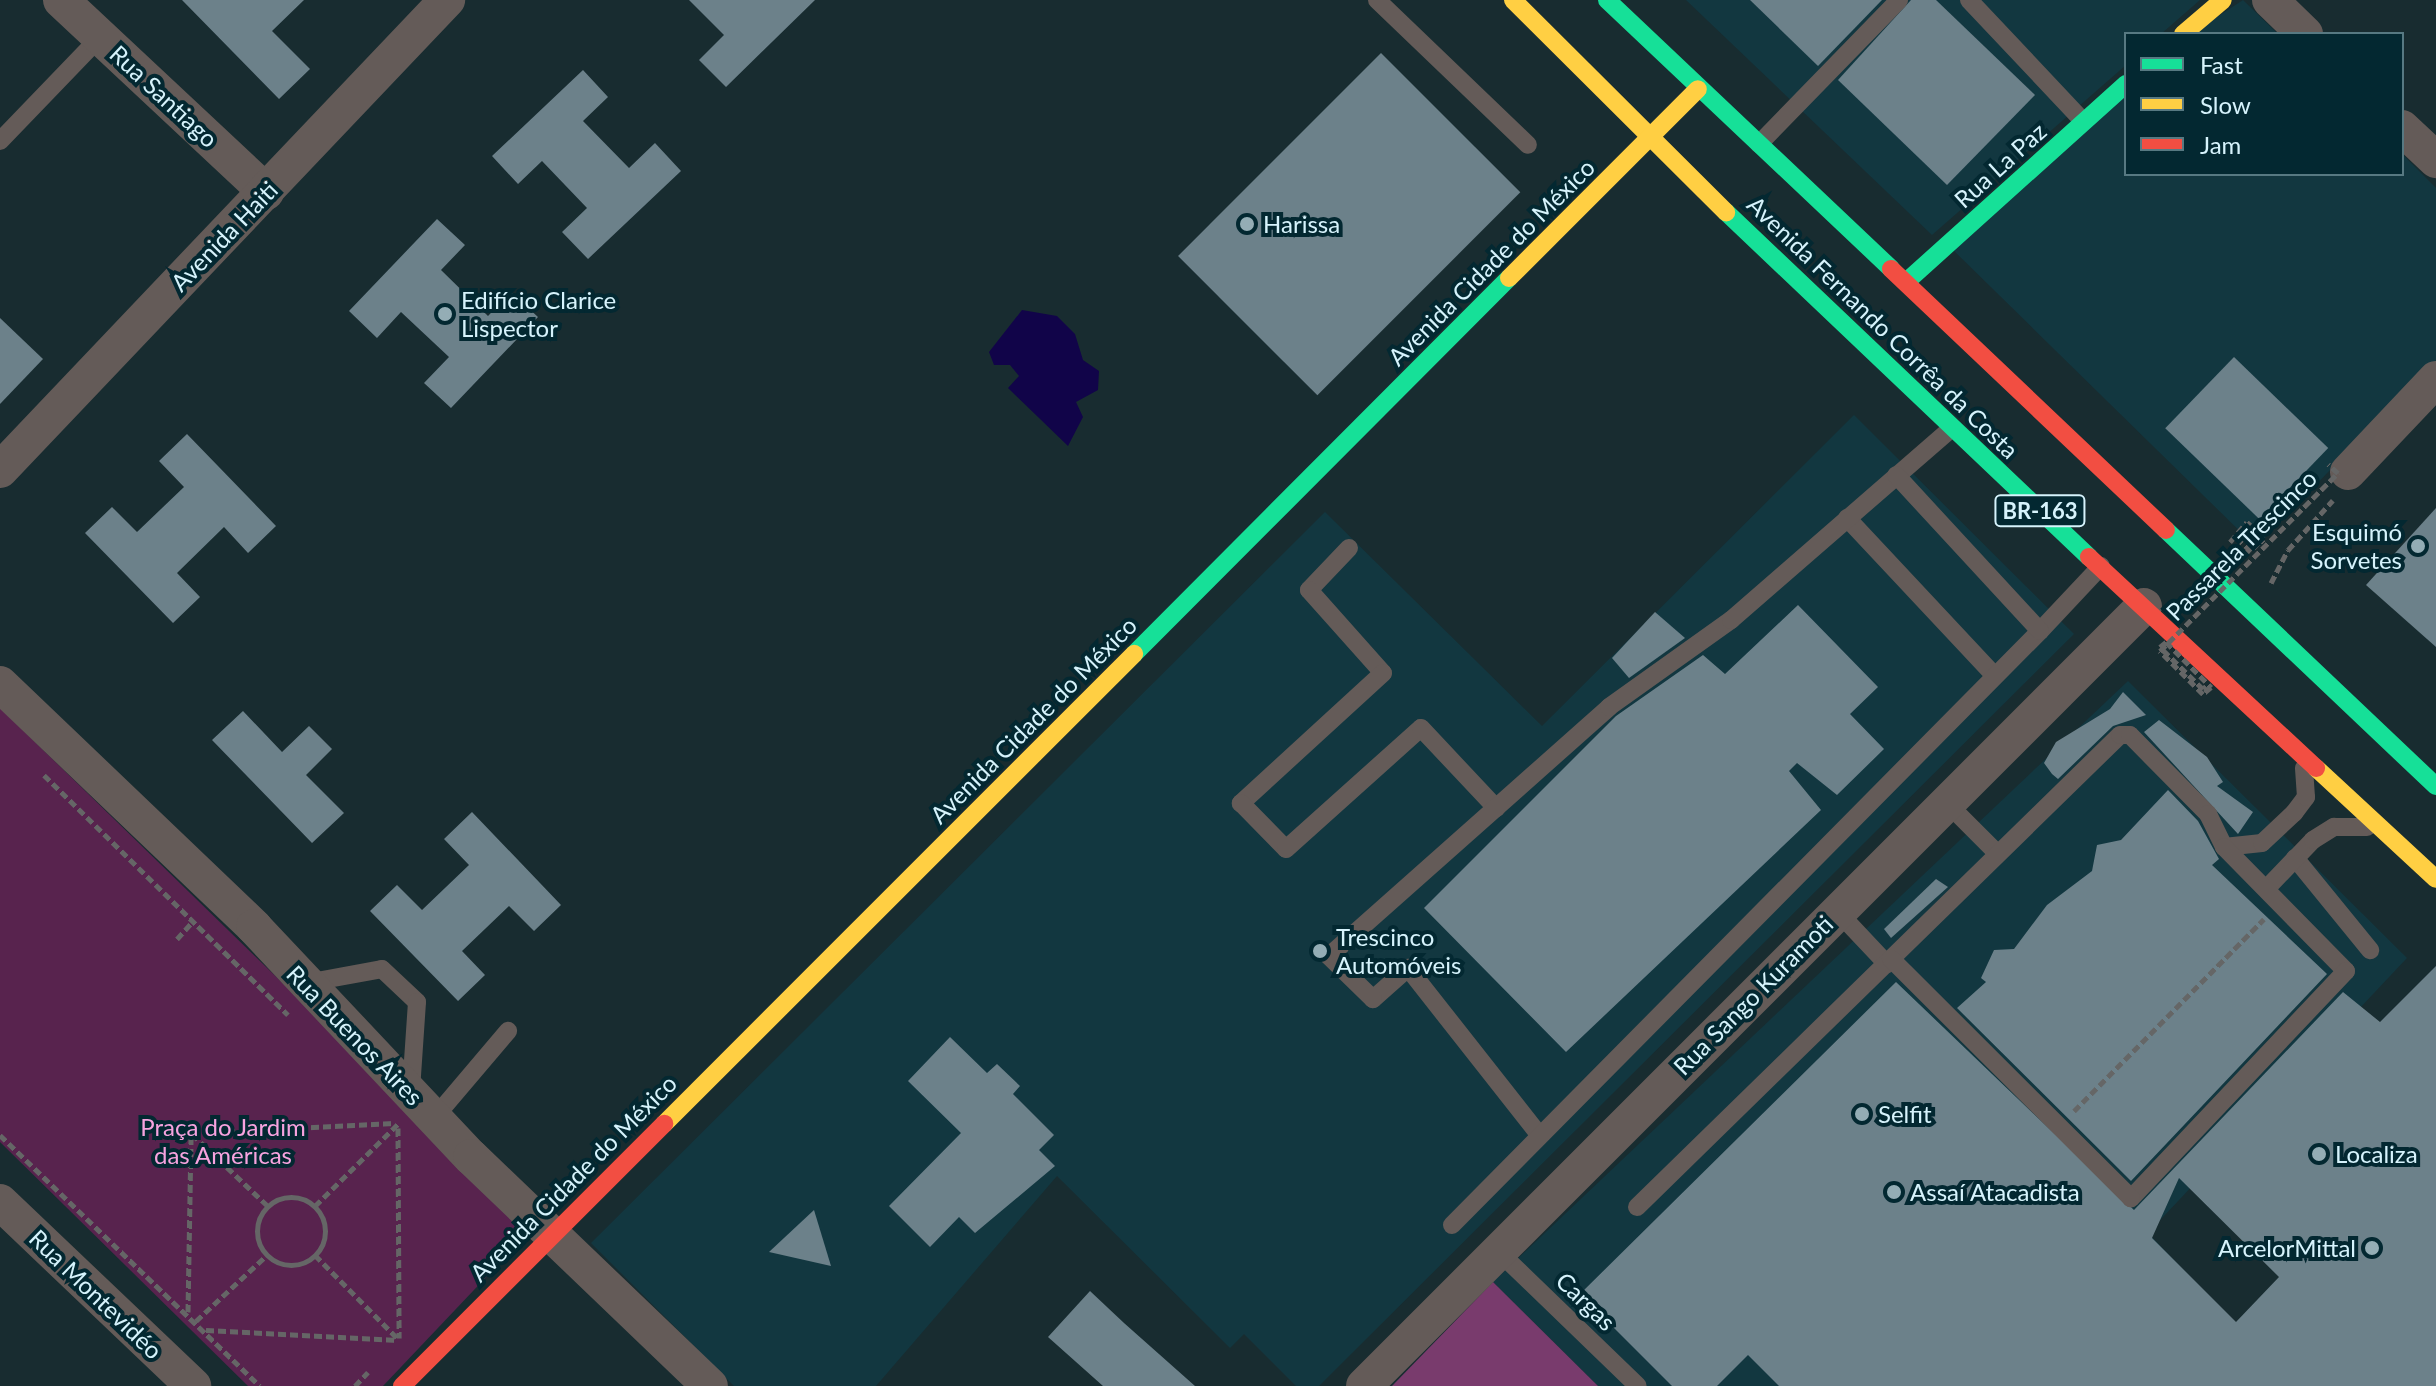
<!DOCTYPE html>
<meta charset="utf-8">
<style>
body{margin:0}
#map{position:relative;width:2436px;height:1386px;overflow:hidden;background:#182c30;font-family:Lato,sans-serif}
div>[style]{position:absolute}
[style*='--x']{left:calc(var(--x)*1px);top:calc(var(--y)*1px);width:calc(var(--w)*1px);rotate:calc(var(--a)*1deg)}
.built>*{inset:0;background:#123740}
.green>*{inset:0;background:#58234e}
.forest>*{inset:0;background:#793b6d}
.water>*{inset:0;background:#110449}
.building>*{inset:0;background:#6c818a;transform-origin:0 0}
.path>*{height:5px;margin-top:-2.5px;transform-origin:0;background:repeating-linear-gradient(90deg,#656666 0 8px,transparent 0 12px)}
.path>.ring{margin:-2.5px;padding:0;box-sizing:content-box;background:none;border:5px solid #656666;border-radius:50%}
.lane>*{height:18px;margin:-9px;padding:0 9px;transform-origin:9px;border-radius:9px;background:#645b58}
.street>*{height:36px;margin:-18px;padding:0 18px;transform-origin:18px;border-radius:18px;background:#645b58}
.fast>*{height:18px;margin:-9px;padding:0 9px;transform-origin:9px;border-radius:9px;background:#16e098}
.slow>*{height:18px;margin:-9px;padding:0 9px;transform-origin:9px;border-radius:9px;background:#ffcf43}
.jam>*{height:18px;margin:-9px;padding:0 9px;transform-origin:9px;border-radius:9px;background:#f24e42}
.path-bridge>*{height:5px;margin-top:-2.5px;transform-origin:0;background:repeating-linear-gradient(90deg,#656666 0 8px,transparent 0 12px)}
.dots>*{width:22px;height:22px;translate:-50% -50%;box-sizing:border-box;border:4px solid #032831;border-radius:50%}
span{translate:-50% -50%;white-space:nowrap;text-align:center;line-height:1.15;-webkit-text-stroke:8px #032831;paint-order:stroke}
.shield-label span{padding:2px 6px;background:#032831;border:2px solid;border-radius:6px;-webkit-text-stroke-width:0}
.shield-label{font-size:22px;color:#d6f3fc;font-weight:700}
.street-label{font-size:24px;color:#d6f3fc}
.poi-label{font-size:24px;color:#d6f3fc}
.left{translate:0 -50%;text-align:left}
.right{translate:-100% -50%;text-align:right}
.park-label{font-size:24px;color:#f7a3df}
.legend{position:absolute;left:2124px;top:32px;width:280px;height:144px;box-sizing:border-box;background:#032831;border:2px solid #577982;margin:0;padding:10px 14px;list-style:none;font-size:24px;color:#d6f3fc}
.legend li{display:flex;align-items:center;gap:16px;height:40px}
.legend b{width:40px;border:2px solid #577982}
</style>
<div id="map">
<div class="built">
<div style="clip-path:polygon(1686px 0,2200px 0,2161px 34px,2126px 34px,2126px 65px,1932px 235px)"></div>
<div style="clip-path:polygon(2243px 0,2278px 34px,2191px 34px)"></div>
<div style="clip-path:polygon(2126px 91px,2126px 174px,2402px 174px,2402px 154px,2436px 188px,2436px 360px,2256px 547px,1949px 246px)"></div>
<div style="clip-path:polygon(1854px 415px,2074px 634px,1319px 1386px,1296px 1386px,1244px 1334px,1230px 1348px,1057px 1176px,876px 1386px,734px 1386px,591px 1243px,1325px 512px,1542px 726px)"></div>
<div style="clip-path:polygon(2128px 681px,2407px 958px,2148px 1233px,2235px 1324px,2175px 1386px,1598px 1386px,1493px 1282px)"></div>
</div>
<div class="green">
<div style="clip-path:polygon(0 708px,523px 1217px,527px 1234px,383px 1386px,248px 1386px,0 1142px)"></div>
</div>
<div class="forest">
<div style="clip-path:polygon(1493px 1282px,1598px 1386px,1392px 1386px)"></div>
</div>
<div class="water">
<div style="clip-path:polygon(1022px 310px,1057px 316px,1075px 334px,1083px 360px,1099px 371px,1098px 390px,1076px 402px,1083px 417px,1068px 446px,1008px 388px,1019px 376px,1010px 365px,994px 365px,989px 352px)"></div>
</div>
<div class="building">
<div style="clip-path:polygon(182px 0,304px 0,272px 31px,310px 69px,279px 99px)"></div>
<div style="clip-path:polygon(689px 0,815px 0,726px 87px,699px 60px,724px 35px)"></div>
<div style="clip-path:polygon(1750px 0,1882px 0,1818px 66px)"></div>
<div style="clip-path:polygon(1911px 0,1936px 0,2035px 95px,1947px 185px,1838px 80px)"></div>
<div style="left:1381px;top:53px;width:197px;height:287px;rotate:45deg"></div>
<div style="clip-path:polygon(583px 70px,608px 97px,583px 121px,629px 168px,655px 143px,681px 171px,588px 259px,562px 232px,587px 208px,542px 161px,518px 184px,492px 156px)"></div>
<div style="clip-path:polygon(437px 219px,465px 245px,441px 270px,488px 316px,511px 292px,538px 317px,451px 408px,424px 383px,449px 357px,401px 312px,377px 338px,349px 311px)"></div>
<div style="clip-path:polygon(0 318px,43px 359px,0 404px)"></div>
<div style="left:2234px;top:357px;width:131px;height:99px;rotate:44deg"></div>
<div style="clip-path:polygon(187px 434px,276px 526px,248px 553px,224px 527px,177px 573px,200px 597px,173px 623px,85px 533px,112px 507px,137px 532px,184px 487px,159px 461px)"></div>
<div style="clip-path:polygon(2436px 508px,2436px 647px,2366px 585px)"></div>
<div style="clip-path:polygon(1798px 605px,1878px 687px,1850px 714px,1884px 749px,1837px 795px,1797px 763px,1789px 771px,1821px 810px,1566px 1052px,1424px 908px,1616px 716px,1703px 655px,1725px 674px)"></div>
<div style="clip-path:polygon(1655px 612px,1685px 638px,1629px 678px,1612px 658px)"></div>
<div style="clip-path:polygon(2123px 692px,2146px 715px,2113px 726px,2058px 779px,2052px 774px,2044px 763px,2056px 742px,2110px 709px)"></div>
<div style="clip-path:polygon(243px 711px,282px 752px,309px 726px,332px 749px,306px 775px,344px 813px,312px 843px,212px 740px)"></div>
<div style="clip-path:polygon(2159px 720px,2207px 757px,2223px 782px,2217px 786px,2253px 812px,2238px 834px,2144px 732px)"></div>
<div style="clip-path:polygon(2168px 790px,2198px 821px,2219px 859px,2212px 865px,2327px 974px,2131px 1181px,1957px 1008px,1986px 982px,1981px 978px,1994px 950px,2014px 949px,2047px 905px,2092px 871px,2097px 845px,2121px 840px)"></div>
<div style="clip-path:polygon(472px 812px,561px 905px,534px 931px,509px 906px,462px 951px,485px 975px,458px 1001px,370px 911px,397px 885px,422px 910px,469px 865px,444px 839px)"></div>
<div style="clip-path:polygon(1936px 879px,1948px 887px,1891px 938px,1884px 929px)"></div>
<div style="clip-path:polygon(evenodd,2436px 966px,2436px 1386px,1779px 1386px,1748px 1355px,1717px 1386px,1672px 1386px,1580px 1294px,1896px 982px,2134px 1210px,2343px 992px,2380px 1022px,2436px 966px,2179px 1178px,2279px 1277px,2236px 1322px,2152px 1238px,2179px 1178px)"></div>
<div style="clip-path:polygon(950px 1037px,987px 1073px,997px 1064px,1020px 1086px,1013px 1094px,1054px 1135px,1039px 1150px,1055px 1166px,975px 1233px,959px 1217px,930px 1247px,889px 1206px,961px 1133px,908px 1081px)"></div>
<div style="clip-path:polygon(814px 1210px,831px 1266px,769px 1252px)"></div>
<div style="clip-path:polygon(1090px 1291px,1124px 1323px,1195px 1386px,1103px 1386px,1048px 1337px)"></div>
</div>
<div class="path">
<div style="--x:2230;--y:542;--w:26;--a:-50"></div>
<div style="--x:2247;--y:522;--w:18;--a:43"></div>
<div style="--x:2250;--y:544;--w:11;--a:-90"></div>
<div style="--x:2250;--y:533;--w:13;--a:45"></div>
<div style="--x:2259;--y:542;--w:12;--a:132"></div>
<div style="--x:2251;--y:551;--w:16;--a:-137"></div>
<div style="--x:2239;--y:540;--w:15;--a:-48"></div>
<div style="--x:2249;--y:529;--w:23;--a:43"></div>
<div style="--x:2246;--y:553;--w:106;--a:-48.1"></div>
<div style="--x:2271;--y:583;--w:37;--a:-63"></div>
<div style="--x:2288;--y:550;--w:67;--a:-48"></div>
<div style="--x:44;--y:775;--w:342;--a:44.5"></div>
<div style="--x:177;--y:939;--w:24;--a:-48"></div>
<div style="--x:2074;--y:1111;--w:270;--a:-45.3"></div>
<div style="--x:398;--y:1128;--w:210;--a:89.7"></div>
<div style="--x:191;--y:1133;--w:203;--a:-2.8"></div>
<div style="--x:192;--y:1134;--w:105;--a:43.5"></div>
<div style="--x:0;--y:1135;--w:361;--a:44"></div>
<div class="ring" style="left:257px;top:1197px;width:63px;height:63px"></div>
<div style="--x:315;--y:1206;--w:117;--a:-44.7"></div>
<div style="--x:315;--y:1255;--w:120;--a:45.3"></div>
<div style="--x:188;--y:1312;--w:179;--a:-89"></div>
<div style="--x:196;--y:1321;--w:97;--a:-42.9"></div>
<div style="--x:206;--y:1330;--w:192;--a:3"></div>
<div style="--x:355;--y:1386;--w:19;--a:-47"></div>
</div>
<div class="lane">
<div style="--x:1377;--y:0;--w:209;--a:43.8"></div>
<div style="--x:1969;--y:0;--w:166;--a:46.7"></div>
<div style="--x:0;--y:141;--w:144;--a:-46.1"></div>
<div style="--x:1759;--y:144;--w:201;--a:-45.8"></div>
<div style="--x:1847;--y:518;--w:216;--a:46.9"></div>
<div style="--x:1349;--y:548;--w:58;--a:133.6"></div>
<div style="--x:1309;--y:590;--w:111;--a:48.3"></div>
<div style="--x:1383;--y:673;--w:193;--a:137.5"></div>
<div style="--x:1241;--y:803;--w:64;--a:45.6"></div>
<div style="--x:1286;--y:849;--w:181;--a:-41.9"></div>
<div style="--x:1421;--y:728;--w:110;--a:46.8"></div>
<div style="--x:2040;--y:631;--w:89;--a:-46.8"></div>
<div style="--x:1945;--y:801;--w:74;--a:45"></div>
<div style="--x:2224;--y:847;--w:38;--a:-6"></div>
<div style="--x:2262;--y:843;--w:44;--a:-43.2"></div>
<div style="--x:2294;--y:813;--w:20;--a:-53"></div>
<div style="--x:2306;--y:797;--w:29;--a:-94"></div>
<div style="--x:2295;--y:858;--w:119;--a:50.8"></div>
<div style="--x:2267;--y:888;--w:66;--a:-46.2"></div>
<div style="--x:2313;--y:840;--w:25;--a:-32"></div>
<div style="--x:2334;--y:827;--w:33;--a:0"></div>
<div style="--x:1837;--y:911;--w:73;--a:46.7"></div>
<div style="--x:306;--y:983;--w:77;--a:-10.4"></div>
<div style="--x:382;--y:969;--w:48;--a:43.3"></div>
<div style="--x:417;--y:1002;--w:88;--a:93.9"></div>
<div style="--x:435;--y:1117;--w:113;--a:-49.7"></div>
<div style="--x:1537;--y:1132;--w:209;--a:-128.2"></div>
<div style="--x:1408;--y:968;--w:47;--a:138.5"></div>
<div style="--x:1373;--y:999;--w:62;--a:-135.7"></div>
<div style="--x:1329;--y:956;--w:375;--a:-41.6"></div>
<div style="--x:1609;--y:707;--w:150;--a:-35.5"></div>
<div style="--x:1731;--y:620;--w:291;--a:-41"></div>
<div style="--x:1637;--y:1207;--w:675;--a:-44.34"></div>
<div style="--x:2120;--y:735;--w:10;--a:0"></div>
<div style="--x:2130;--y:735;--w:111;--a:45.4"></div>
<div style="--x:2208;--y:814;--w:37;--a:64"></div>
<div style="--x:2224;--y:847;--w:174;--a:45.5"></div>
<div style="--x:2346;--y:971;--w:313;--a:133.4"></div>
<div style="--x:2131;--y:1198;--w:339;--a:-135.1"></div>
<div style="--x:1452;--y:1225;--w:836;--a:-45.29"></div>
<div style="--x:2040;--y:631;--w:212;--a:-132.7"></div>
<div style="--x:1498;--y:1251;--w:194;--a:44"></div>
</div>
<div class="street">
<div style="--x:61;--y:0;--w:281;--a:43.1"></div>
<div style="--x:2270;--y:0;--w:49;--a:44.2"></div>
<div style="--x:2402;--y:128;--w:47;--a:43.3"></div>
<div style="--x:0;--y:470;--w:649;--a:-46.44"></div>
<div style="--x:2348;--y:472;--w:128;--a:-46.6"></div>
<div style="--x:0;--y:684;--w:352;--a:43.7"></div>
<div style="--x:254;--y:927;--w:316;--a:46.7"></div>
<div style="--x:471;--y:1157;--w:331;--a:43.8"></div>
<div style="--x:0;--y:1202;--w:267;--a:43.6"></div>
<div style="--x:1364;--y:1386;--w:1103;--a:-45"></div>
</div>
<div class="fast">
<div style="--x:1607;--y:0;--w:391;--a:43.4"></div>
<div style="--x:1726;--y:212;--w:501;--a:43.54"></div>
<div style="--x:1906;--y:282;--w:296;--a:-42"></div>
<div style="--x:2166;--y:530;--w:372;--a:43.5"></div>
<div style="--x:1134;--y:654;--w:531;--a:-45.08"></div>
</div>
<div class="slow">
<div style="--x:1513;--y:0;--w:301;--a:44.9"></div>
<div style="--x:2183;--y:34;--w:52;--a:-40.4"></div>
<div style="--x:1509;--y:278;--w:267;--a:-45"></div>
<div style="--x:2316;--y:768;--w:163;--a:42.8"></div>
<div style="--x:664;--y:1124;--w:665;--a:-45"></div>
</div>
<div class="jam">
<div style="--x:1891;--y:269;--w:379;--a:43.5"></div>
<div style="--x:2089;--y:557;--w:310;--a:42.9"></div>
<div style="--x:402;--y:1386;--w:371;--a:-45"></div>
</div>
<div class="path-bridge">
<div style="--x:2206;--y:686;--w:4;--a:135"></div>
<div style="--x:2203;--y:689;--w:60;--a:-135.7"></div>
<div style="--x:2160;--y:647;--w:8;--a:-40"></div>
<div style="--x:2166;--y:642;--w:64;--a:45"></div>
<div style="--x:2211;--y:687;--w:11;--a:139"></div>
<div style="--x:2203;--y:694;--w:61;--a:-135"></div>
<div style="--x:2160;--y:651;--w:252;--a:-45"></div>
<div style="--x:2338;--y:473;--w:13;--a:-138"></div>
</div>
<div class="dots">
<div style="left:1247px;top:224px;background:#94adb5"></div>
<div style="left:445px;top:314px;background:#94adb5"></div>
<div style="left:2418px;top:546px;background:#94adb5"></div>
<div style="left:1320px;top:951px;background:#94adb5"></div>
<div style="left:1862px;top:1114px;background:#94adb5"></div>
<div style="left:2319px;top:1154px;background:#94adb5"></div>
<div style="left:1894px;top:1192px;background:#94adb5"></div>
<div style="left:2372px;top:1248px;background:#94adb5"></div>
</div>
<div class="shield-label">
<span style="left:2040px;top:511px">BR-163</span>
</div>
<div class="street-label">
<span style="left:164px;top:96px;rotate:43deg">Rua Santiago</span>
<span style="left:2000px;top:165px;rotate:-42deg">Rua La Paz</span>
<span style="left:224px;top:236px;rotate:-46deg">Avenida Haiti</span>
<span style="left:1491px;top:262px;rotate:-45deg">Avenida Cidade do México</span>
<span style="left:1883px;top:327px;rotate:44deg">Avenida Fernando Corrêa da Costa</span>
<span style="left:2241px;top:545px;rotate:-45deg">Passarela Trescinco</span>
<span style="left:1033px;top:720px;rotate:-45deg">Avenida Cidade do México</span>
<span style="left:1753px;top:995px;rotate:-45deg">Rua Sango Kuramoti</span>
<span style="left:355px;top:1035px;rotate:46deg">Rua Buenos Aires</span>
<span style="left:573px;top:1178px;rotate:-45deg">Avenida Cidade do México</span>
<span style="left:96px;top:1294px;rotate:44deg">Rua Montevidéo</span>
<span style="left:1586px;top:1301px;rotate:44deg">Cargas</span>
</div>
<div class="poi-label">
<span class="left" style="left:1263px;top:224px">Harissa</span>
<span class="left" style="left:461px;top:314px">Edifício Clarice<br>Lispector</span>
<span class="right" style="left:2402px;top:546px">Esquimó<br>Sorvetes</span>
<span class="left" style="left:1336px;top:951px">Trescinco<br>Automóveis</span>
<span class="left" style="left:1878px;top:1114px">Selfit</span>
<span class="left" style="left:2335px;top:1154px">Localiza</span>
<span class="left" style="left:1910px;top:1192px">Assaí Atacadista</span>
<span class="right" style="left:2356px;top:1248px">ArcelorMittal</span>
</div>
<div class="park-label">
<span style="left:223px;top:1141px">Praça do Jardim<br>das Américas</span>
</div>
<ul class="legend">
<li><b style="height:10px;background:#16e098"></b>Fast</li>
<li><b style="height:10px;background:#ffcf43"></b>Slow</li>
<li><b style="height:10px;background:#f24e42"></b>Jam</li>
</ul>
</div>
